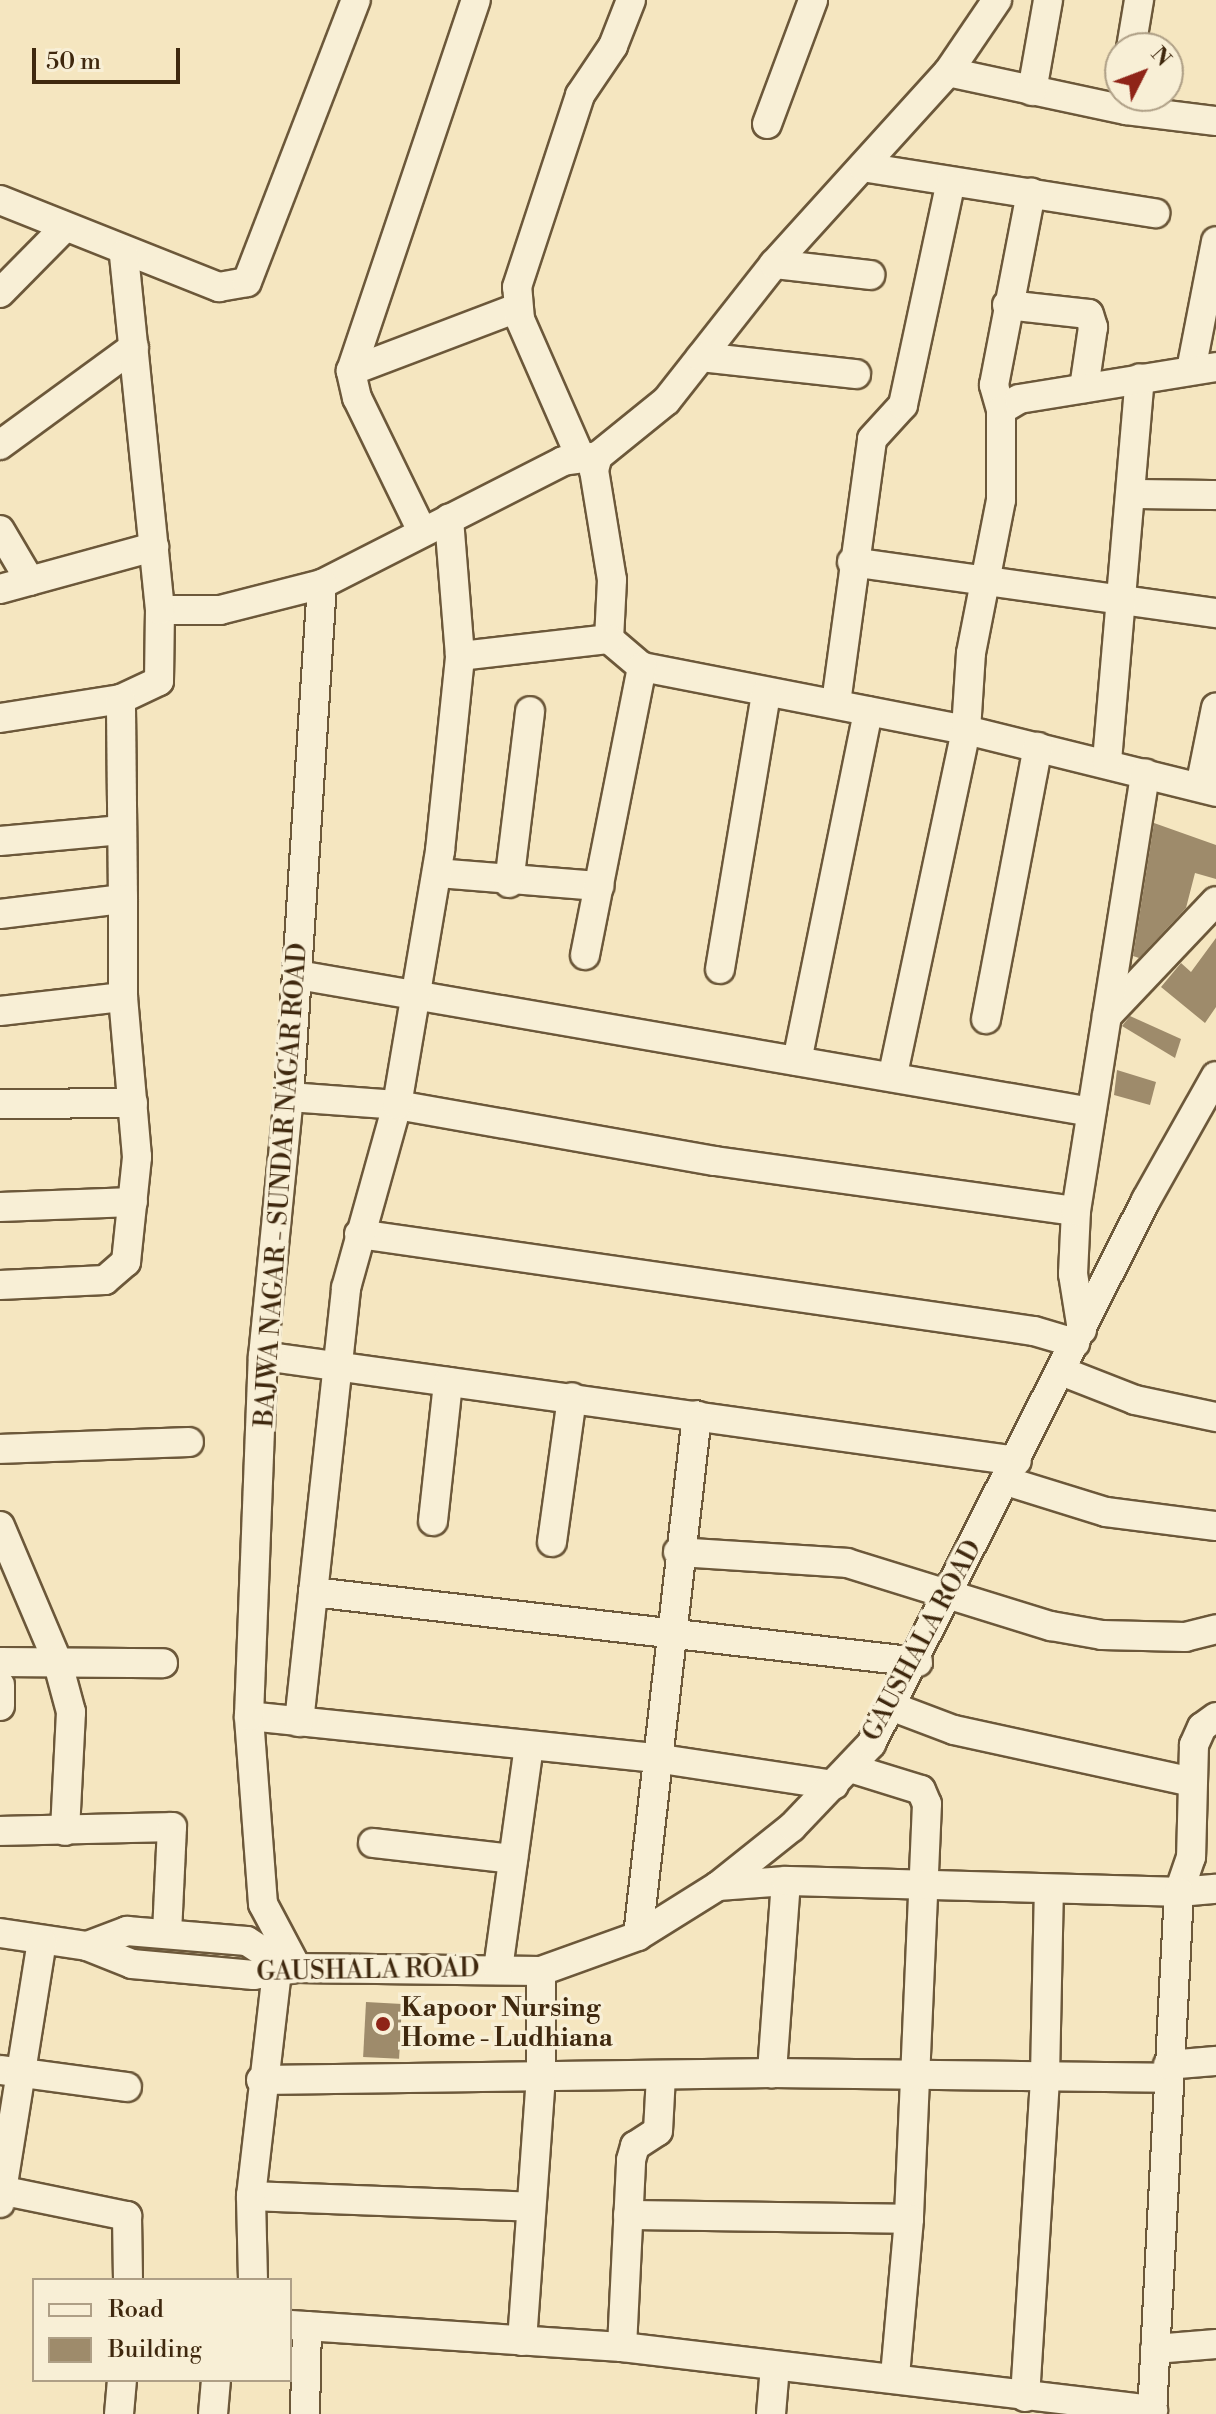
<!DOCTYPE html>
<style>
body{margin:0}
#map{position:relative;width:1216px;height:2414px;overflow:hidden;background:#f5e6c0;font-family:"Libre Bodoni",serif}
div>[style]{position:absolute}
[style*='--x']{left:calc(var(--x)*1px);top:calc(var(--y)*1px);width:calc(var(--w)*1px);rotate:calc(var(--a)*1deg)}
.building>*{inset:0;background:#9e8b6b;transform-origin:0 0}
.roads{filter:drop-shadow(2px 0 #6c583a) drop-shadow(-2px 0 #6c583a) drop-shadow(0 2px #6c583a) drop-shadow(0 -2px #6c583a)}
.minor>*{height:28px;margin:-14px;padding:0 14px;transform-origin:14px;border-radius:14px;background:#f8efd6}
.dots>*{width:22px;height:22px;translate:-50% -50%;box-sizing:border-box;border:4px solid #f8efd6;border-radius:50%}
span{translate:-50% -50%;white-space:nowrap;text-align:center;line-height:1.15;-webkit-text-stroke:7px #f8efd6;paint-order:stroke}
.street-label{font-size:26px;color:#3f280e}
.poi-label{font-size:26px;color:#3f280e;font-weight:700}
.left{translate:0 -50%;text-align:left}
.legend{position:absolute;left:32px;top:2278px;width:260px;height:104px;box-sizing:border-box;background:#f8efd6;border:2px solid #ae9f86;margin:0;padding:10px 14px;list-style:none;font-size:24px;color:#3f280e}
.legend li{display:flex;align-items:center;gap:16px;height:40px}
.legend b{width:40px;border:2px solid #ae9f86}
.north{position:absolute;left:1104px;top:32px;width:80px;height:80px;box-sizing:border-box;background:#f8efd6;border:2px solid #ae9f86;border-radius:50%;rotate:48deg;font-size:22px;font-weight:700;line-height:32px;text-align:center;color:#3f280e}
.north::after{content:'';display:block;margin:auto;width:28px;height:36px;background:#8f2418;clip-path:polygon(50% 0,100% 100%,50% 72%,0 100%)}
.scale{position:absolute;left:32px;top:48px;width:148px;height:36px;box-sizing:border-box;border:4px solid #3f280e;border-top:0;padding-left:10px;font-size:24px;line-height:28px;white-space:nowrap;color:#3f280e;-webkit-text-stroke:6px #f8efd6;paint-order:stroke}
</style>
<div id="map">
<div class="building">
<div style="clip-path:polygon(1154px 823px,1216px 845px,1216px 879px,1195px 873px,1186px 908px,1139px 958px,1133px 956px)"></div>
<div style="clip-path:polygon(1216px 938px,1216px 1007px,1205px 1023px,1161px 987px,1181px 963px,1191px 972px)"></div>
<div style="clip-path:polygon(1130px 1016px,1181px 1039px,1175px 1058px,1122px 1026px)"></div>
<div style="clip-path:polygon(1117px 1070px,1156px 1082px,1150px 1105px,1114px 1095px)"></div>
<div style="left:366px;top:2002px;width:36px;height:55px;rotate:3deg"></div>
</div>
<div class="roads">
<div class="minor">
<div style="--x:997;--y:0;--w:87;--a:124.2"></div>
<div style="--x:948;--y:72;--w:259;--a:132.2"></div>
<div style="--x:774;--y:264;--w:174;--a:128.2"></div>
<div style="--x:666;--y:401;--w:87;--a:141"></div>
<div style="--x:598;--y:456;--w:15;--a:106"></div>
<div style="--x:594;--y:470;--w:111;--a:80.7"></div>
<div style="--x:612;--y:580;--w:59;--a:92.9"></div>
<div style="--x:609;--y:639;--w:43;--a:40.3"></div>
<div style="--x:642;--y:667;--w:330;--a:11"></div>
<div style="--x:966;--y:730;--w:258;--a:13.9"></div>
<div style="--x:1131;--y:48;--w:49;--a:-80.5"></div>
<div style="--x:948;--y:72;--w:182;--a:12.1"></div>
<div style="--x:1126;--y:110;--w:91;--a:7"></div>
<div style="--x:1032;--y:91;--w:92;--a:-80"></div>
<div style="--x:767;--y:124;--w:132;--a:-69.6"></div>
<div style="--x:863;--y:167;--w:296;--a:9"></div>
<div style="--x:0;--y:200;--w:236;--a:21.7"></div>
<div style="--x:219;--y:287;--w:28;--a:-10"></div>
<div style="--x:247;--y:282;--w:302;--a:-68.9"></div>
<div style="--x:774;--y:264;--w:97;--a:6.5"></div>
<div style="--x:0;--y:293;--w:91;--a:-45.4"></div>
<div style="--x:1007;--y:305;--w:82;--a:6.3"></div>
<div style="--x:1089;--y:314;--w:14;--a:73"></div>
<div style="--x:1093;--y:327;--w:62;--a:98.4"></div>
<div style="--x:701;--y:357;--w:156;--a:6.3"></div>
<div style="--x:1191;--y:370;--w:131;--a:-79"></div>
<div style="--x:351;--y:371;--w:178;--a:-20.8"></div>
<div style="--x:1001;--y:410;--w:26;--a:-106"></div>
<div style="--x:994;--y:385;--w:196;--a:-79.1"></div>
<div style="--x:0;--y:445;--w:166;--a:-36.2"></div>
<div style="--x:580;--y:456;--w:150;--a:-113.7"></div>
<div style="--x:520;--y:319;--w:32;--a:-95"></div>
<div style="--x:517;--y:287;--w:202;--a:-71.8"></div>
<div style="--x:580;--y:95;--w:59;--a:-56"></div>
<div style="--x:613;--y:46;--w:49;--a:-68.6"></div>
<div style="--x:1133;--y:494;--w:83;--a:0.7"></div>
<div style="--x:0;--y:530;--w:59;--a:59.5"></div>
<div style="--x:422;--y:531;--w:148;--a:-116"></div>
<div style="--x:357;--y:398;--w:28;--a:-103"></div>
<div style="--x:351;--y:371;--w:391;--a:-71.4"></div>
<div style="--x:852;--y:562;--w:368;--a:8"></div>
<div style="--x:0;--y:589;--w:160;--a:-15.3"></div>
<div style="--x:160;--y:610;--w:60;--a:0"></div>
<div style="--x:220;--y:610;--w:105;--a:-14.3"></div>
<div style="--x:322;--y:584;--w:271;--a:-27"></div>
<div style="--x:563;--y:461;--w:35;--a:-8"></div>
<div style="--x:460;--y:656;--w:150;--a:-6.5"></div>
<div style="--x:836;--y:703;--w:266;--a:-82.2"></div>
<div style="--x:872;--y:439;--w:46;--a:-47.6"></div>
<div style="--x:903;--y:405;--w:228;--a:-77.9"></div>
<div style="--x:0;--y:718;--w:122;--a:-8.9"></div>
<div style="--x:121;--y:699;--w:42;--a:-25.3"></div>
<div style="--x:159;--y:681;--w:71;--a:-89.2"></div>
<div style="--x:160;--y:610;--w:358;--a:-95.8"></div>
<div style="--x:1107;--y:761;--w:384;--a:-85.1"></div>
<div style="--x:1200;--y:787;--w:81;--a:-78.6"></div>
<div style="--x:0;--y:841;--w:122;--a:-5.2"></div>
<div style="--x:437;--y:873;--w:163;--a:4.6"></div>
<div style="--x:509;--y:883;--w:173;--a:-83"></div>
<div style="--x:0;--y:914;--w:124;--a:-7"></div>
<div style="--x:123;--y:899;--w:200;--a:-90.6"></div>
<div style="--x:585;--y:955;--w:294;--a:-78.8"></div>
<div style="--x:720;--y:969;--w:280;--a:-80.5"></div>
<div style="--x:298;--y:975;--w:805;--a:9.8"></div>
<div style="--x:0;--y:1011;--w:124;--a:-6.5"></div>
<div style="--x:1107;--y:1016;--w:158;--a:-46.5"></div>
<div style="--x:986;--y:1019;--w:277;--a:-79.2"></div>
<div style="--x:797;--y:1061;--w:357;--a:-78.5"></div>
<div style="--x:893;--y:1074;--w:352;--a:-78"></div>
<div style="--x:966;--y:730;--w:77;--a:-86.3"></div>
<div style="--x:971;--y:653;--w:156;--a:-78.9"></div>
<div style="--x:1001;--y:500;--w:90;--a:-90"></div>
<div style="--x:1001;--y:410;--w:21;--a:-31"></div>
<div style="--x:1019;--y:399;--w:200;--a:-9.2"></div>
<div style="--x:289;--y:1097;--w:108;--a:4.2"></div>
<div style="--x:397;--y:1105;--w:323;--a:10"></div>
<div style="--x:715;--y:1161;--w:364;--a:7.9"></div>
<div style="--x:0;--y:1104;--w:133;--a:-0.4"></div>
<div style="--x:0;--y:1207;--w:133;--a:-2.2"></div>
<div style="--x:359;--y:1234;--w:682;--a:8.18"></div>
<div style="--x:1034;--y:1331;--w:43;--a:16.3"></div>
<div style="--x:0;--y:1285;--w:105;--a:-2.7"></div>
<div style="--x:105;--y:1280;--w:28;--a:-41"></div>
<div style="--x:126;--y:1262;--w:106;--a:-84"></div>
<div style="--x:137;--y:1157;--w:161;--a:-95"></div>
<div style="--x:123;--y:997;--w:98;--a:-90"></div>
<div style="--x:1082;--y:1330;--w:57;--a:-99.1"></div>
<div style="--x:1073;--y:1274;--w:63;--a:-87.3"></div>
<div style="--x:1076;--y:1211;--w:443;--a:-81"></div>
<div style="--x:263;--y:1356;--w:761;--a:7.93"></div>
<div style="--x:1061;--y:1371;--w:79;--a:21.4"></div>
<div style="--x:1135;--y:1400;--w:83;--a:11.9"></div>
<div style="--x:0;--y:1449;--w:189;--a:-2.1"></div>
<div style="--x:1006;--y:1481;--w:105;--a:17.2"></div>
<div style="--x:1106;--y:1512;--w:111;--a:7.3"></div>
<div style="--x:433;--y:1521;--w:140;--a:-83.8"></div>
<div style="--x:0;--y:1526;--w:146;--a:67"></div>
<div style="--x:57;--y:1660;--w:54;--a:74.9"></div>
<div style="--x:71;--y:1712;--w:119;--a:92.9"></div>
<div style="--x:552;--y:1542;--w:146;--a:-82.1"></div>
<div style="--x:678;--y:1552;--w:169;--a:3.7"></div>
<div style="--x:847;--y:1563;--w:214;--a:17.2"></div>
<div style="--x:1051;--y:1626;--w:52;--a:10"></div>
<div style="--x:1102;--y:1635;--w:83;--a:1.4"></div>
<div style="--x:1185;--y:1637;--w:32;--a:-14"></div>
<div style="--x:313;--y:1592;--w:609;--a:6.6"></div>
<div style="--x:0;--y:1662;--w:163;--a:0.4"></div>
<div style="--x:0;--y:1685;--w:21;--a:90"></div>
<div style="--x:893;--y:1707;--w:65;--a:20.7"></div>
<div style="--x:954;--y:1730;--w:244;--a:12.3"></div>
<div style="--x:249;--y:1716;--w:408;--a:5.9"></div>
<div style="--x:655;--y:1758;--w:181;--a:8.6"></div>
<div style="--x:1216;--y:1717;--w:17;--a:144"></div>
<div style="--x:1202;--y:1727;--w:20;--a:114"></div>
<div style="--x:1194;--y:1745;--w:112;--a:91.5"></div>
<div style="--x:1191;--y:1857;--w:37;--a:109"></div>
<div style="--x:1179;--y:1892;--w:37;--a:-5"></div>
<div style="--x:299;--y:1722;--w:437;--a:-83.8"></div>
<div style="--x:346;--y:1288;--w:190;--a:-74.4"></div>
<div style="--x:397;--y:1105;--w:258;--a:-80.4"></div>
<div style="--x:440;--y:851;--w:196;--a:-84.1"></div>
<div style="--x:460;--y:656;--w:138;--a:-94.6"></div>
<div style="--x:850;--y:1768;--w:74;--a:17.2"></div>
<div style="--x:921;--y:1790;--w:15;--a:67"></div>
<div style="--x:927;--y:1804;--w:415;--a:92.5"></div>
<div style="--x:909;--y:2219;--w:159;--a:95.1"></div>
<div style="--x:0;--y:1831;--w:172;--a:-1.3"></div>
<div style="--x:172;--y:1827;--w:107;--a:92.7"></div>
<div style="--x:373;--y:1843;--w:141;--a:6.5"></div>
<div style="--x:786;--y:1881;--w:193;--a:94.2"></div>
<div style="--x:772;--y:2073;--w:395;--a:0.7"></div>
<div style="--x:718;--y:1886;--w:68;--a:-4.2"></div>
<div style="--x:786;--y:1881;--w:393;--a:1.6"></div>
<div style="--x:1179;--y:1892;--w:523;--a:92.96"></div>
<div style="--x:0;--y:1933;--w:88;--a:8.5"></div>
<div style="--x:87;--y:1946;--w:48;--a:21.8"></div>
<div style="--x:132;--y:1964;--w:122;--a:5.2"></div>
<div style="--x:254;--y:1975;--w:44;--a:-9.2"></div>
<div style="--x:297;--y:1968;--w:244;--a:0.7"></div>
<div style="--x:541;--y:1971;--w:103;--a:-19.8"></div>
<div style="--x:638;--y:1936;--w:94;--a:-32"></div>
<div style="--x:718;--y:1886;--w:95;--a:-38.6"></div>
<div style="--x:792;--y:1827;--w:115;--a:-46.4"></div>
<div style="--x:871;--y:1744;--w:610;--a:-63.18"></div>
<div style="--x:1146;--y:1200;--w:142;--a:-60.6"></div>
<div style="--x:638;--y:1936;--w:524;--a:-83.54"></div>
<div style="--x:87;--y:1946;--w:43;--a:-20.6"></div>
<div style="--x:127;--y:1931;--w:120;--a:4.8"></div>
<div style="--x:247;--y:1941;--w:49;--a:33.4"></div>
<div style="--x:297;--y:1968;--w:72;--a:-118"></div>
<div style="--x:263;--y:1904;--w:189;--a:-94.3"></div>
<div style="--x:249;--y:1716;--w:360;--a:-87.8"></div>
<div style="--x:263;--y:1356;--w:260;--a:-84.3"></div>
<div style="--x:289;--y:1097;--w:514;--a:-86.32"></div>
<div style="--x:498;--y:1969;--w:225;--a:-82.1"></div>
<div style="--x:1168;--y:2065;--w:48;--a:-4.8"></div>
<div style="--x:1;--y:2070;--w:127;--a:7.7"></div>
<div style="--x:261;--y:2080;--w:511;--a:-0.78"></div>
<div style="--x:0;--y:2190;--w:130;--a:11.6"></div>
<div style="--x:127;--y:2216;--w:64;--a:89.1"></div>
<div style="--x:251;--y:2196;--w:280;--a:2.2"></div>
<div style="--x:0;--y:2203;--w:264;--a:-80.9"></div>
<div style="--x:628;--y:2215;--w:281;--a:0.8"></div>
<div style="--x:253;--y:2280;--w:84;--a:-91.4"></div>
<div style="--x:251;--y:2196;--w:227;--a:-83.4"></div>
<div style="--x:290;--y:2325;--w:333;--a:3.8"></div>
<div style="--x:622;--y:2347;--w:535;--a:6.77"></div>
<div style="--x:522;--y:2341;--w:265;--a:-85.9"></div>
<div style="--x:541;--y:2077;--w:106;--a:-90"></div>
<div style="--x:622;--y:2347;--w:187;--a:-87.2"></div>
<div style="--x:631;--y:2160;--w:15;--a:-74"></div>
<div style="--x:635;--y:2146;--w:27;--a:-33"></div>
<div style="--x:658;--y:2131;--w:56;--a:-86.9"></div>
<div style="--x:1155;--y:2349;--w:61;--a:-4.7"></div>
<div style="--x:1025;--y:2397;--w:322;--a:-86.4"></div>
<div style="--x:1045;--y:2076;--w:185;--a:-88.8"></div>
<div style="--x:119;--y:2414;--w:34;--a:-85"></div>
<div style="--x:213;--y:2414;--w:34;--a:-85"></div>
<div style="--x:305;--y:2414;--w:88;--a:-88.7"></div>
<div style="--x:771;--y:2414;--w:48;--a:-85.2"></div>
</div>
</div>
<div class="dots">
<div style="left:383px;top:2024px;background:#8f2418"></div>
</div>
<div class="street-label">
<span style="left:282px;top:1185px;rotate:-86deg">BAJWA NAGAR - SUNDAR NAGAR ROAD</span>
<span style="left:923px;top:1641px;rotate:-62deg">GAUSHALA ROAD</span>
<span style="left:368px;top:1971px;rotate:-1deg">GAUSHALA ROAD</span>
</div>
<div class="poi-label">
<span class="left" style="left:401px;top:2024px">Kapoor Nursing<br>Home - Ludhiana</span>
</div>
<ul class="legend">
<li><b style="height:10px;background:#f8efd6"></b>Road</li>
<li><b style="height:22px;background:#9e8b6b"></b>Building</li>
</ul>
<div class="north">N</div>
<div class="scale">50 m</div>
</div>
